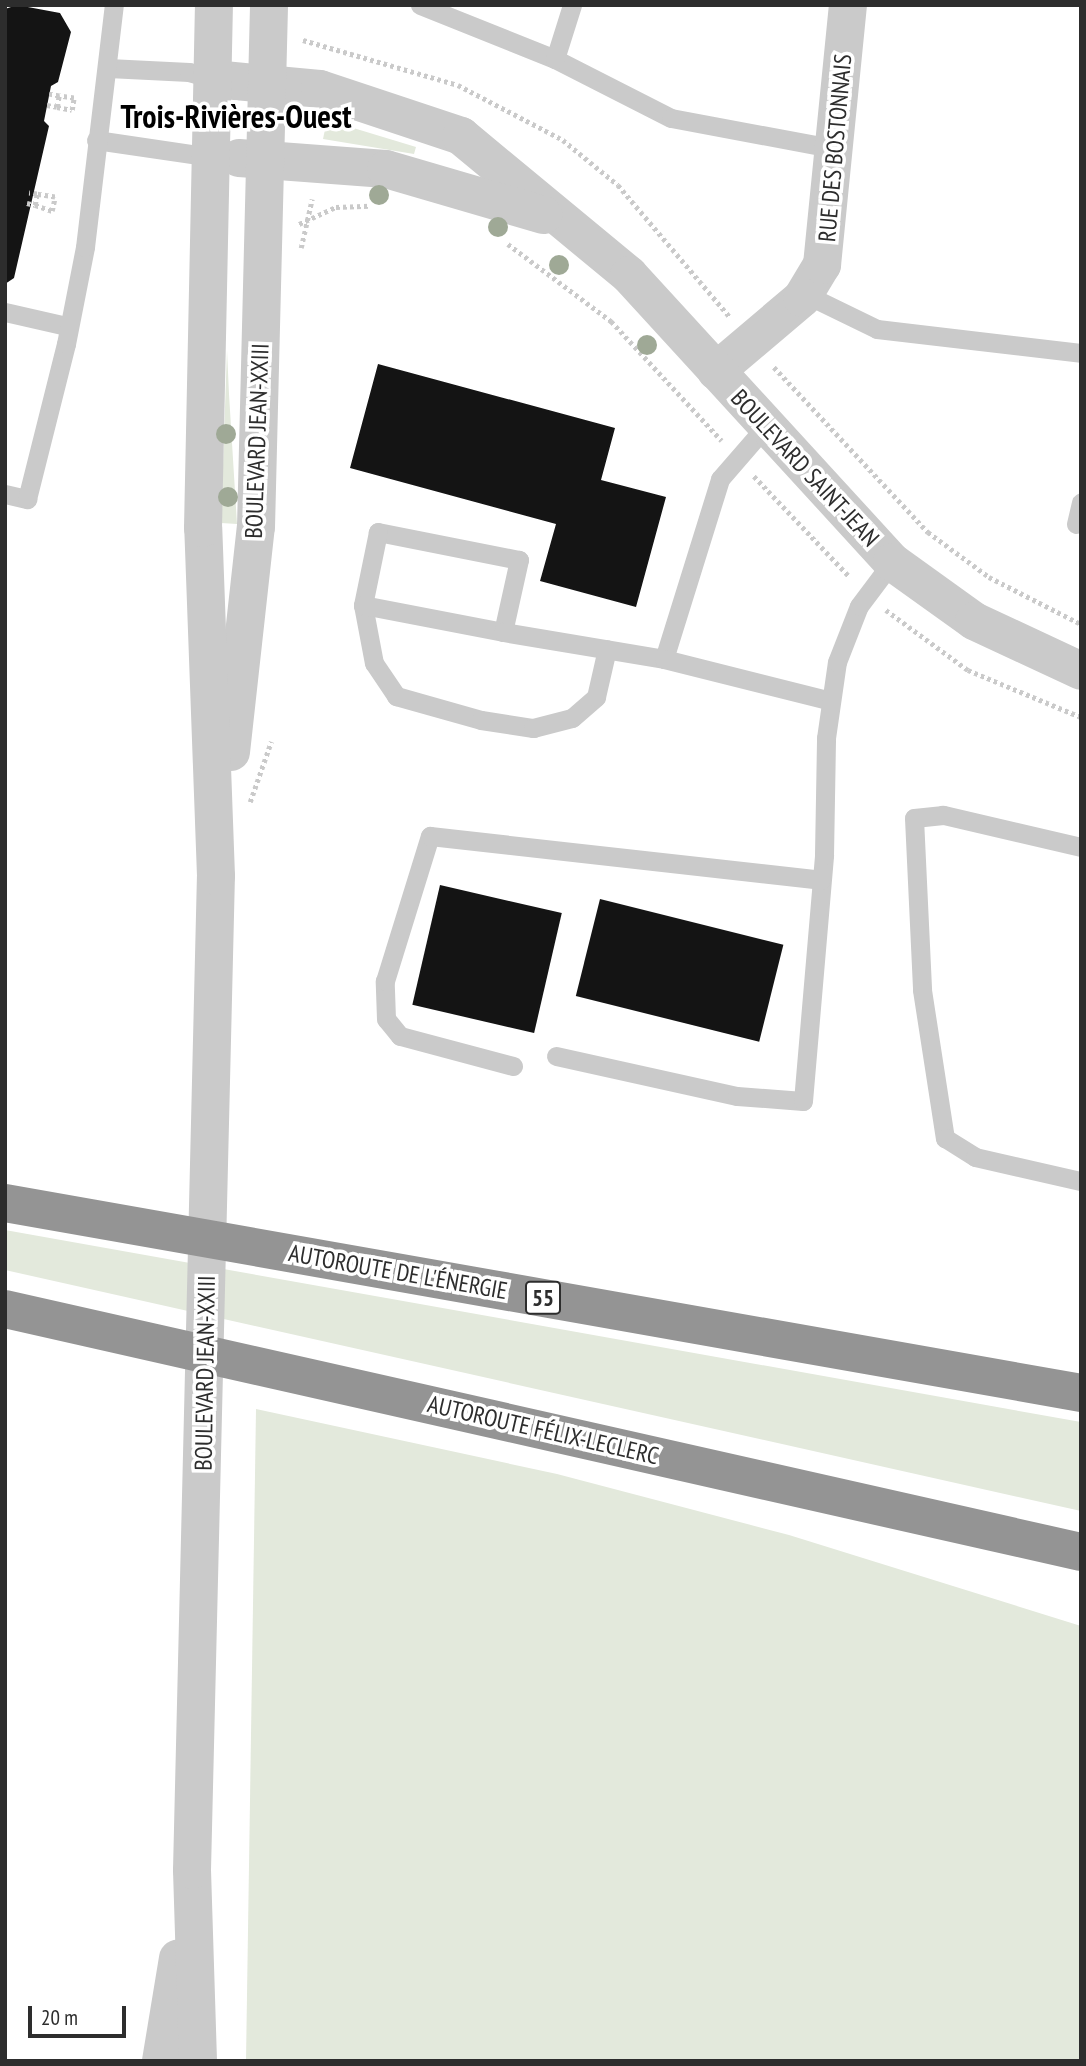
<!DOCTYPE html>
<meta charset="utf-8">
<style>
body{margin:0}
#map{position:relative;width:1086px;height:2066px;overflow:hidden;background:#fff;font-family:"PT Sans Narrow",sans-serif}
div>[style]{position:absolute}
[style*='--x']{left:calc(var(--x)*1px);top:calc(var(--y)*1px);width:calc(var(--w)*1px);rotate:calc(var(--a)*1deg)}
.green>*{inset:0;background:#e3e9dc}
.building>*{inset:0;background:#141414;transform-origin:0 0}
.path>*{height:4.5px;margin-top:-2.25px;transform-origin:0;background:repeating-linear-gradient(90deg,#cacaca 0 3.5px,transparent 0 7px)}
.service>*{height:19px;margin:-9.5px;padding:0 9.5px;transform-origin:9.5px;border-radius:9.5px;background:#cacaca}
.minor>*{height:38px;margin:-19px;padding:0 19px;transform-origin:19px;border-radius:19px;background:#cacaca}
.tertiary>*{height:38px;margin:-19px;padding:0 19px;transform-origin:19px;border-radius:19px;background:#cacaca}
.motorway>*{height:38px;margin:-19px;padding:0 19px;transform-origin:19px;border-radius:19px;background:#949494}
.trees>*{width:20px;height:20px;margin:-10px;border-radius:50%;background:#9fa996}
span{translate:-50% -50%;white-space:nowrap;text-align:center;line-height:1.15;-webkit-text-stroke:7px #fff;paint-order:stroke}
.shield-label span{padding:2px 5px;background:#fff;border:2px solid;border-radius:5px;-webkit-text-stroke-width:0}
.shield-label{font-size:23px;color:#2d2d2d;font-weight:700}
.street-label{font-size:24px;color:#2d2d2d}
.district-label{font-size:32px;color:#000;font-weight:700}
.frame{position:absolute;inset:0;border:7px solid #2d2d2d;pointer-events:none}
.scale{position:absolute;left:28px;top:2006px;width:98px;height:32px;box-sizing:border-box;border:4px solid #2d2d2d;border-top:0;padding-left:9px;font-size:21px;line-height:24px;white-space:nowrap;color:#2d2d2d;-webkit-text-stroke:5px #fff;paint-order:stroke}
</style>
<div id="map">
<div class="green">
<div style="clip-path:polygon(327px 120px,416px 147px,414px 154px,323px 139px)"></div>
<div style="clip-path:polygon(227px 350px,229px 394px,237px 524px,221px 523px)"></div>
<div style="clip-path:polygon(5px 1230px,1081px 1422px,1081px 1511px,5px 1270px)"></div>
<div style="clip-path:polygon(256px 1409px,557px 1474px,789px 1535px,1081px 1626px,1081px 2061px,246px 2061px)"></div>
</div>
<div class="building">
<div style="clip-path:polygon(17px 5px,60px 13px,71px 32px,58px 82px,51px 86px,44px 121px,49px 126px,14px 278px,5px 284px,5px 9px)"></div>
<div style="clip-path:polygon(378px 364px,615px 428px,601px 480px,666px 497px,636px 607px,540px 581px,556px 524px,350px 468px)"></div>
<div style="left:440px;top:885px;width:125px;height:123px;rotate:13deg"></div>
<div style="left:600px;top:899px;width:189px;height:100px;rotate:14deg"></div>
</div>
<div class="path">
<div style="--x:303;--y:40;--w:161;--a:16.2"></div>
<div style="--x:458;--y:85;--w:119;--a:27.6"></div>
<div style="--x:563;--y:140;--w:71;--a:39.3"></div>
<div style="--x:618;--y:185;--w:172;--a:49.7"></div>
<div style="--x:47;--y:105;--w:10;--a:11"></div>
<div style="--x:57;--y:107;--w:11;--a:-80"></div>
<div style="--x:59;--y:96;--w:10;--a:-169"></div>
<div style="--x:57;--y:107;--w:15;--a:11"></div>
<div style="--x:72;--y:110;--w:12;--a:-81"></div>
<div style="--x:74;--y:98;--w:15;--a:-172"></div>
<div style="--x:27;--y:203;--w:8;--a:14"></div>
<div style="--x:35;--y:205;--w:11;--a:-80"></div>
<div style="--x:37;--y:194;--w:8;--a:-173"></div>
<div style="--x:35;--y:205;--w:18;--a:19"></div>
<div style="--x:52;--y:211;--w:14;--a:-78"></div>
<div style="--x:55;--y:197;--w:18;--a:-171"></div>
<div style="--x:299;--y:224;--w:41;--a:-24.7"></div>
<div style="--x:336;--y:207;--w:34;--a:-2"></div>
<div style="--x:508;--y:244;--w:129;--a:36.8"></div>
<div style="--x:611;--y:321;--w:163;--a:47.2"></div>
<div style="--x:301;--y:248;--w:50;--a:-77.3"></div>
<div style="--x:774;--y:367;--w:226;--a:47"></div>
<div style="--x:928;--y:532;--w:76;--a:36.4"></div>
<div style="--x:989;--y:577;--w:103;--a:27.1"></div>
<div style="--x:754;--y:476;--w:138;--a:46.5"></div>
<div style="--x:886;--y:610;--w:102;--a:36.2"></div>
<div style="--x:968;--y:670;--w:122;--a:22.6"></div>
<div style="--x:250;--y:802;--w:64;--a:-70.7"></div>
</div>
<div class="service">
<div style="--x:420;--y:5;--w:145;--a:21.8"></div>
<div style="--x:555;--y:59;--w:130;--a:27"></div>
<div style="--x:671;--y:118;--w:168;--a:10.6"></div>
<div style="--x:555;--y:59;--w:57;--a:-72.5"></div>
<div style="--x:108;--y:68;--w:81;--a:2.8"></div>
<div style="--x:189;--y:72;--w:25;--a:16"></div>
<div style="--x:96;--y:140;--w:116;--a:8.4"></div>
<div style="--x:805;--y:294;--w:80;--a:25.9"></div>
<div style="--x:877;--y:329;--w:205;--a:6.7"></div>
<div style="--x:5;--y:312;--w:63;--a:12.9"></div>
<div style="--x:5;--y:494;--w:23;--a:13"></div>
<div style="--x:27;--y:499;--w:160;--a:-75.9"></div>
<div style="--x:66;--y:344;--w:99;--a:-78.9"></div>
<div style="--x:85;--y:247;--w:244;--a:-83.2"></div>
<div style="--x:1076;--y:524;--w:22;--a:-77"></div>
<div style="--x:363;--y:605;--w:59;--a:79.3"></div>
<div style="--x:374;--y:663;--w:40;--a:56"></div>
<div style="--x:396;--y:696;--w:88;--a:15.8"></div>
<div style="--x:481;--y:720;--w:53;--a:8.7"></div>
<div style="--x:533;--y:728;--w:40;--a:-14.4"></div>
<div style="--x:572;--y:718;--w:32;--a:-41"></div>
<div style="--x:596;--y:697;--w:49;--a:-77.1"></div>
<div style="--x:503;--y:632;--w:74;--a:-77.5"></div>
<div style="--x:519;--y:560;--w:144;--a:-168.8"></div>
<div style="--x:378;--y:532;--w:75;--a:101.6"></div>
<div style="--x:363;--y:605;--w:143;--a:10.9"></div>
<div style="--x:503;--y:632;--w:163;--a:9.5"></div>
<div style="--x:664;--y:659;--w:189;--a:-72.7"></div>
<div style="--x:720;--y:479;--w:69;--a:-49.1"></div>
<div style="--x:664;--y:659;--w:172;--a:14.1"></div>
<div style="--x:1081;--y:847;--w:142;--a:-166.9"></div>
<div style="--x:943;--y:815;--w:29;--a:174"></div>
<div style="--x:914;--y:818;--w:172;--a:87.3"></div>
<div style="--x:922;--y:990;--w:150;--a:81.2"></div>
<div style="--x:945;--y:1138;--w:36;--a:32"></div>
<div style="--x:975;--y:1157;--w:109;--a:12.8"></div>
<div style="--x:556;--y:1056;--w:185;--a:12.5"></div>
<div style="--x:737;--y:1096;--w:66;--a:4.3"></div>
<div style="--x:803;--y:1101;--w:247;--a:-85.1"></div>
<div style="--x:824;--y:855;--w:117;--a:-89"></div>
<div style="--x:826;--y:738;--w:77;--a:-81.8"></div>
<div style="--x:837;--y:662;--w:60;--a:-68.6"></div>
<div style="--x:859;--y:606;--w:55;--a:-53.1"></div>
<div style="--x:513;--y:1066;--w:117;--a:-165.1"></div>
<div style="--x:400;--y:1036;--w:22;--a:-129"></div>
<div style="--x:386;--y:1019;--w:38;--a:-92"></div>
<div style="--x:385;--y:981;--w:152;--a:-72.8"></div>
<div style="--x:430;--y:836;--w:393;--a:6.4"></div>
</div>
<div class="minor">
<div style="--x:716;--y:371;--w:113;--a:-40.3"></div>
<div style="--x:802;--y:298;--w:39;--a:-59"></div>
<div style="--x:822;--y:265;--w:261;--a:-84.3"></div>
</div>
<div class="tertiary">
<div style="--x:213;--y:79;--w:107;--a:5.3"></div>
<div style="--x:320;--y:89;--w:149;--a:18.4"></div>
<div style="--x:461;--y:136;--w:218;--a:39.6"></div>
<div style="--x:629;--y:275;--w:389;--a:47.5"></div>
<div style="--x:892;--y:562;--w:101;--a:35.7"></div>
<div style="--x:974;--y:621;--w:118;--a:25"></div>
<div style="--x:239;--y:158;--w:147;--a:4.3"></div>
<div style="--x:386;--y:169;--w:164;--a:16.3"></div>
<div style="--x:231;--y:752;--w:226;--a:-83.7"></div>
<div style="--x:256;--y:527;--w:522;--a:-88.57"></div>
<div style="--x:161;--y:2061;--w:104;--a:-80.6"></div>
<div style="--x:198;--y:2061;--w:191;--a:-91.8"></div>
<div style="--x:192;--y:1870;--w:994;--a:-88.62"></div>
<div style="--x:216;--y:876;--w:348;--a:-92.1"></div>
<div style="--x:203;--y:528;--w:523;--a:-88.8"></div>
</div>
<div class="motorway">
<div style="--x:5;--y:1203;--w:1093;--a:10.01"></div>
<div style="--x:5;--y:1309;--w:1103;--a:12.73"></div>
</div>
<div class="trees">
<div style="left:379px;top:195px"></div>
<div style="left:498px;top:227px"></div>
<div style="left:559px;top:265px"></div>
<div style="left:647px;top:345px"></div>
<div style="left:226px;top:434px"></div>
<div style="left:228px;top:497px"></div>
</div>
<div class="shield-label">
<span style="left:543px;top:1298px">55</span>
</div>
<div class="street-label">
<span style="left:835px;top:148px;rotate:-85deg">RUE DES BOSTONNAIS</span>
<span style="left:257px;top:441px;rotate:-88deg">BOULEVARD JEAN-XXIII</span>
<span style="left:805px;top:468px;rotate:47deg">BOULEVARD SAINT-JEAN</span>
<span style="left:398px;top:1272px;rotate:10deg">AUTOROUTE DE L'ÉNERGIE</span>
<span style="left:205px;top:1373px;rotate:-89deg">BOULEVARD JEAN-XXIII</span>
<span style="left:543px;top:1430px;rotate:13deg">AUTOROUTE FÉLIX-LECLERC</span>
</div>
<div class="district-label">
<span style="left:236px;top:116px">Trois-Rivières-Ouest</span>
</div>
<div class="frame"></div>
<div class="scale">20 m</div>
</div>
